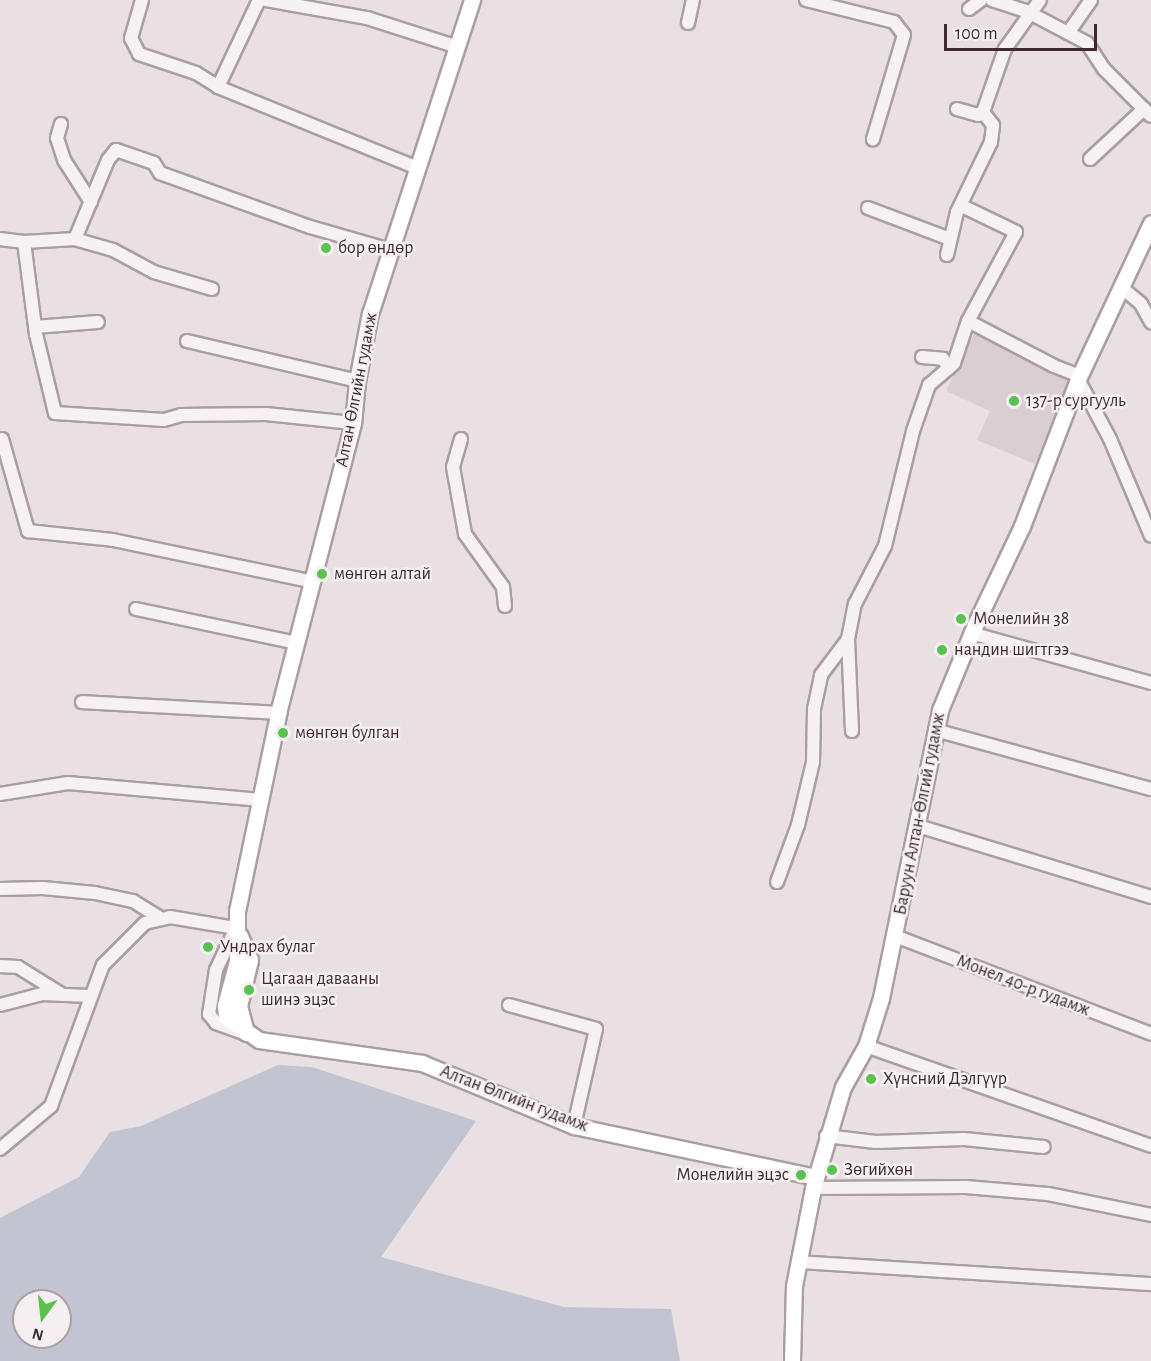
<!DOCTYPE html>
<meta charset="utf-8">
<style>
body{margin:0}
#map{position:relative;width:1151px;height:1361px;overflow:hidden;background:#e8e0e2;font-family:"Alegreya Sans",sans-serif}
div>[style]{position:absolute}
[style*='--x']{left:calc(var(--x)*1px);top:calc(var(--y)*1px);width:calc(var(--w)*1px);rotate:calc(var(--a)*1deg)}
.built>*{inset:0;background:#d9ced1}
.green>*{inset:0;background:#c2c4d1}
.roads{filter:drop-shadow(2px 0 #ab9ea2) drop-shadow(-2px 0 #ab9ea2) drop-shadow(0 2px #ab9ea2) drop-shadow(0 -2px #ab9ea2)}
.minor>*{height:12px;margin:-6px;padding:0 6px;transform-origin:6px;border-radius:6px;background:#f6f2f3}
.major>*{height:15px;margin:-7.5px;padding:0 7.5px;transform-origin:7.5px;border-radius:7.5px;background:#fff}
.dots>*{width:16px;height:16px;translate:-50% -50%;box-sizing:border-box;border:3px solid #f5eff1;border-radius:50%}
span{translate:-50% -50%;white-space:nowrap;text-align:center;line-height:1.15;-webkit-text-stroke:5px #f5eff1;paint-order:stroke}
.poi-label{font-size:18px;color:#3e2a30}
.left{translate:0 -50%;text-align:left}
.right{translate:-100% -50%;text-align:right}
.street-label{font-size:18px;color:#3e2a30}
.north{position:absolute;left:12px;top:1289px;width:60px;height:60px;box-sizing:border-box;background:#f5eff1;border:2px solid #aca0a4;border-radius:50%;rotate:195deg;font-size:16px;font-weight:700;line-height:24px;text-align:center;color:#3e2a30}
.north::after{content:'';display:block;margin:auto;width:21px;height:27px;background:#58c24f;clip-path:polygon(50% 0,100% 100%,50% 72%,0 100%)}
.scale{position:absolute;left:944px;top:24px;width:153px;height:27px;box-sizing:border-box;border:3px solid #3e2a30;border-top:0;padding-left:8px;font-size:18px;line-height:21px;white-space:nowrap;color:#3e2a30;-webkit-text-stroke:4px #f5eff1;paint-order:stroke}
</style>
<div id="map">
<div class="built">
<div style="clip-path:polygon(976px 330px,1069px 381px,1035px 464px,977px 440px,990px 411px,946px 391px)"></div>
</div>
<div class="green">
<div style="clip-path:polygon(evenodd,278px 1065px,312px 1067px,476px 1121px,381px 1257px,564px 1307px,671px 1309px,680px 1361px,0 1361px,0 1218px,79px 1177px,110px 1132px,141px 1126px,278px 1065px,24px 1301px,60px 1301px,60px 1337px,24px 1337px,24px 1301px)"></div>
</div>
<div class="roads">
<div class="minor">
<div style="--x:142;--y:0;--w:40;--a:106"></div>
<div style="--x:131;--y:38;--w:18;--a:63"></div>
<div style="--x:139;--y:54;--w:60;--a:18.4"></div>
<div style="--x:196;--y:73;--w:26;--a:32"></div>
<div style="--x:218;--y:87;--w:213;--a:22.1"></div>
<div style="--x:266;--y:0;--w:103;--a:10.1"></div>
<div style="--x:367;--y:18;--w:92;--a:17.7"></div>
<div style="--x:806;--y:0;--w:91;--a:14"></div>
<div style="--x:894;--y:22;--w:16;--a:52"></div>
<div style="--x:904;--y:35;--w:109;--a:106.6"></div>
<div style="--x:992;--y:0;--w:38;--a:18"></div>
<div style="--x:1028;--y:12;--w:67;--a:27.7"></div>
<div style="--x:1087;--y:43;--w:31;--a:57"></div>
<div style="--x:1104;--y:69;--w:66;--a:45"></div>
<div style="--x:969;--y:9;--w:15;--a:-37"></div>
<div style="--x:688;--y:23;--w:24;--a:-78"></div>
<div style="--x:1068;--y:33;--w:40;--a:-55.1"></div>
<div style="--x:218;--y:87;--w:96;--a:-64.8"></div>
<div style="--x:957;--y:109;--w:22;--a:16"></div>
<div style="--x:978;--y:115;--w:6;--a:-31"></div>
<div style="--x:61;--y:124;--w:15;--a:106"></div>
<div style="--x:57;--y:138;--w:23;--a:72"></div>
<div style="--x:64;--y:160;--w:50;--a:57.3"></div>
<div style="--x:1090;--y:159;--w:74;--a:-42.8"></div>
<div style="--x:962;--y:206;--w:60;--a:25.7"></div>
<div style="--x:1016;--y:232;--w:101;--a:118.3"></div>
<div style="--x:968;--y:321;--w:97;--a:27.6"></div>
<div style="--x:1054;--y:366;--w:28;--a:21"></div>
<div style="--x:868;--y:208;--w:88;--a:20.7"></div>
<div style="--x:0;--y:239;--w:24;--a:7"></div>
<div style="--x:75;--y:239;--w:86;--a:-67.3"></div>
<div style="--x:108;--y:160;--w:13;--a:-51"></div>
<div style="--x:116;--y:150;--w:40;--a:18.9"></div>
<div style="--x:154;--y:163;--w:12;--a:59"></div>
<div style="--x:160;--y:173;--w:159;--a:19.8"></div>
<div style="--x:310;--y:227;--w:83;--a:16"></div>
<div style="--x:947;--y:255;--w:44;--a:-76.9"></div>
<div style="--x:957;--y:212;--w:78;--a:-64.1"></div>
<div style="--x:991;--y:142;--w:17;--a:-83"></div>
<div style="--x:993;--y:125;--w:16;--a:-128"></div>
<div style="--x:983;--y:112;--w:67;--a:-70.8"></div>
<div style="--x:1005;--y:49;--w:60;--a:-54.5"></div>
<div style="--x:1121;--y:287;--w:26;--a:40"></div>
<div style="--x:1141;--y:304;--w:21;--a:61"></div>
<div style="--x:212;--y:289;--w:60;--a:-163.7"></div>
<div style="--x:154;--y:272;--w:47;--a:-151.8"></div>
<div style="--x:113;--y:250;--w:40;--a:-164"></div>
<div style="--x:75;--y:239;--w:51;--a:176.6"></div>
<div style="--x:24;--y:242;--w:93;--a:82.6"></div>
<div style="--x:36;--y:334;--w:81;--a:76.5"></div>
<div style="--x:55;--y:413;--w:109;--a:3.7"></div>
<div style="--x:164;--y:420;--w:18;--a:-16"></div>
<div style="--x:181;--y:415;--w:85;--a:-0.7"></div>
<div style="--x:266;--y:414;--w:87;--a:5.9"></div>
<div style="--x:35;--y:327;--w:63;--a:-4.5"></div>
<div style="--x:187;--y:341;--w:175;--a:13.2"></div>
<div style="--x:922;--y:357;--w:21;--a:5"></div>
<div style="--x:943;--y:359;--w:11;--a:56"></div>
<div style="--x:1078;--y:379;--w:68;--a:61.9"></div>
<div style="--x:1110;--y:439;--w:105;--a:67.1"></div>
<div style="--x:2;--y:439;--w:96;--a:74.2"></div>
<div style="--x:28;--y:531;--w:85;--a:6"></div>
<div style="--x:113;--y:540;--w:205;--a:11.8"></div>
<div style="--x:461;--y:439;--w:29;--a:106"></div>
<div style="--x:453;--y:467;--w:68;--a:79.8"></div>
<div style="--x:465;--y:534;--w:65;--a:54.4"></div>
<div style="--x:503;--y:587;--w:19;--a:84"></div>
<div style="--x:136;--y:609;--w:165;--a:11.9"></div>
<div style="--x:971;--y:633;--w:187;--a:15.5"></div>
<div style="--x:82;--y:702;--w:197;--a:3.2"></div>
<div style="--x:935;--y:730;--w:224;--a:15.3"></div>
<div style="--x:852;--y:731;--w:92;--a:-92.5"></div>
<div style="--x:848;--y:639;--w:36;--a:-79"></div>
<div style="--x:855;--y:604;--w:65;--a:-62.7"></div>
<div style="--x:885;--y:546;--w:118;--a:-76.3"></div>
<div style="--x:913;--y:431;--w:49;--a:-70.8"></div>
<div style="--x:929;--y:385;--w:33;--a:-41"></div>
<div style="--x:954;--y:363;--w:44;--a:-71.6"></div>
<div style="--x:0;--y:794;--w:69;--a:-9.2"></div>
<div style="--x:68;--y:783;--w:194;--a:5"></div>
<div style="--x:918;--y:826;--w:244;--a:16.9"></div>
<div style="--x:777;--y:882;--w:61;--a:-69.8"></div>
<div style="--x:798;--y:825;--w:65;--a:-76.6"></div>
<div style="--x:813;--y:762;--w:53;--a:-88.9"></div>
<div style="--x:814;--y:709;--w:35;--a:-78"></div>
<div style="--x:821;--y:675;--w:45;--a:-53.1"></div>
<div style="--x:0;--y:889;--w:43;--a:-1.3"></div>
<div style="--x:43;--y:888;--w:52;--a:5.5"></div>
<div style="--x:95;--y:893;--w:39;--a:12"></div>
<div style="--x:133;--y:901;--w:31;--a:32"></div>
<div style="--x:895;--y:936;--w:274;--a:20.9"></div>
<div style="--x:0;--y:966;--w:18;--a:3"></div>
<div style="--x:18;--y:967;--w:53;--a:31.9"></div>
<div style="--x:0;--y:1005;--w:43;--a:-14.7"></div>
<div style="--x:42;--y:994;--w:47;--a:2.4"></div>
<div style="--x:509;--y:1005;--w:90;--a:15.4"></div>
<div style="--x:596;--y:1029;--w:99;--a:102.8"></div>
<div style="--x:866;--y:1046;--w:302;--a:19.3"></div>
<div style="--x:826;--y:1136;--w:50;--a:6.8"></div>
<div style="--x:876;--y:1142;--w:88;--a:-2"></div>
<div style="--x:964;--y:1139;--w:80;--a:5.7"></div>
<div style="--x:0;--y:1149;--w:67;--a:-40.1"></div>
<div style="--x:51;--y:1106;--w:150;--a:-69.8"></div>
<div style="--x:103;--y:965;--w:59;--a:-45"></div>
<div style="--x:145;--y:923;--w:26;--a:-13"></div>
<div style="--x:170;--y:917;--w:67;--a:9.5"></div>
<div style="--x:236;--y:928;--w:47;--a:115.5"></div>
<div style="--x:216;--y:970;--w:45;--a:99"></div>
<div style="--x:209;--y:1014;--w:11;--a:52"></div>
<div style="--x:216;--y:1023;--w:29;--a:20"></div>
<div style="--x:813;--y:1188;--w:153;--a:-0.4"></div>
<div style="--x:966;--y:1187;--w:82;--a:4.9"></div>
<div style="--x:1048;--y:1194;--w:105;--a:11.5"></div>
<div style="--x:798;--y:1262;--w:354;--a:3.6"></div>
</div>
<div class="major">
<div style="--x:472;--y:0;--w:329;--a:108"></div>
<div style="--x:370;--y:313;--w:69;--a:100.8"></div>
<div style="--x:357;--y:381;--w:42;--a:95.4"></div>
<div style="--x:353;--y:423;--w:296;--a:104.5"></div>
<div style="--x:279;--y:710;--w:205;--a:101.8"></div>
<div style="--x:237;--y:911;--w:50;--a:90"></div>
<div style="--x:237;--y:961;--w:46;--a:105.3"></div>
<div style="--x:225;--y:1005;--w:12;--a:85"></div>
<div style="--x:226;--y:1017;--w:40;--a:34.9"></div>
<div style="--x:259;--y:1040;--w:165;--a:8"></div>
<div style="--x:422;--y:1063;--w:165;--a:22.5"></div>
<div style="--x:574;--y:1126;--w:247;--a:11.9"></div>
<div style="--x:240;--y:936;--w:26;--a:67"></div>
<div style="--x:250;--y:960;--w:47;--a:103.4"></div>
<div style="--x:239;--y:1006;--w:28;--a:75"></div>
<div style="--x:792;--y:1361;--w:75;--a:-88.5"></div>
<div style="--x:794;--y:1286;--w:100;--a:-79"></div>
<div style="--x:813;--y:1188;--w:105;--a:-73.5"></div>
<div style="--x:843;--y:1087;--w:47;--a:-60.7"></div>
<div style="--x:866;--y:1046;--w:50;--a:-72.6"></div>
<div style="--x:881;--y:998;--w:294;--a:-78.4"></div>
<div style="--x:940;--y:710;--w:92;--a:-67.6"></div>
<div style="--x:975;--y:625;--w:110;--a:-64.6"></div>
<div style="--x:1022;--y:526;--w:157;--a:-69.1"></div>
<div style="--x:1078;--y:379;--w:172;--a:-64.9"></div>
</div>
</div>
<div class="dots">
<div style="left:326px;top:248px;background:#58c24f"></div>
<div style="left:1014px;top:401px;background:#58c24f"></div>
<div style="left:322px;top:574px;background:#58c24f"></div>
<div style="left:961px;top:619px;background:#58c24f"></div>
<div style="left:942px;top:650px;background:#58c24f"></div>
<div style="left:283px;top:733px;background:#58c24f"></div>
<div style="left:208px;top:947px;background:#58c24f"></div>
<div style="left:249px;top:990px;background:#58c24f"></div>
<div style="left:871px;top:1079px;background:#58c24f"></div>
<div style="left:832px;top:1170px;background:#58c24f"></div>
<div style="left:801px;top:1175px;background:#58c24f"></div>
</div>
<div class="poi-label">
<span class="left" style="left:338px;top:248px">бор өндөр</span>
<span class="left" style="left:1026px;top:401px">137-р сургууль</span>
<span class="left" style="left:334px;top:574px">мөнгөн алтай</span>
<span class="left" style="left:973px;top:619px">Монелийн 38</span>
<span class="left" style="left:954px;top:650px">нандин шигтгээ</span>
<span class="left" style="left:295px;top:733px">мөнгөн булган</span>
<span class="left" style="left:220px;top:947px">Ундрах булаг</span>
<span class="left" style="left:261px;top:990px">Цагаан давааны<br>шинэ эцэс</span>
<span class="left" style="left:883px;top:1079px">Хүнсний Дэлгүүр</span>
<span class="left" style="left:844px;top:1170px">Зөгийхөн</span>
<span class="right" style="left:789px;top:1175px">Монелийн эцэс</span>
</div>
<div class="street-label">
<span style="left:357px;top:390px;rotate:-79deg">Алтан Өлгийн гудамж</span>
<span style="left:920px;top:814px;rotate:-79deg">Баруун Алтан-Өлгий гудамж</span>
<span style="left:1023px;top:986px;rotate:21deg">Монел 40-р гудамж</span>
<span style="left:514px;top:1099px;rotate:21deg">Алтан Өлгийн гудамж</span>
</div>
<div class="north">N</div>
<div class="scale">100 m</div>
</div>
